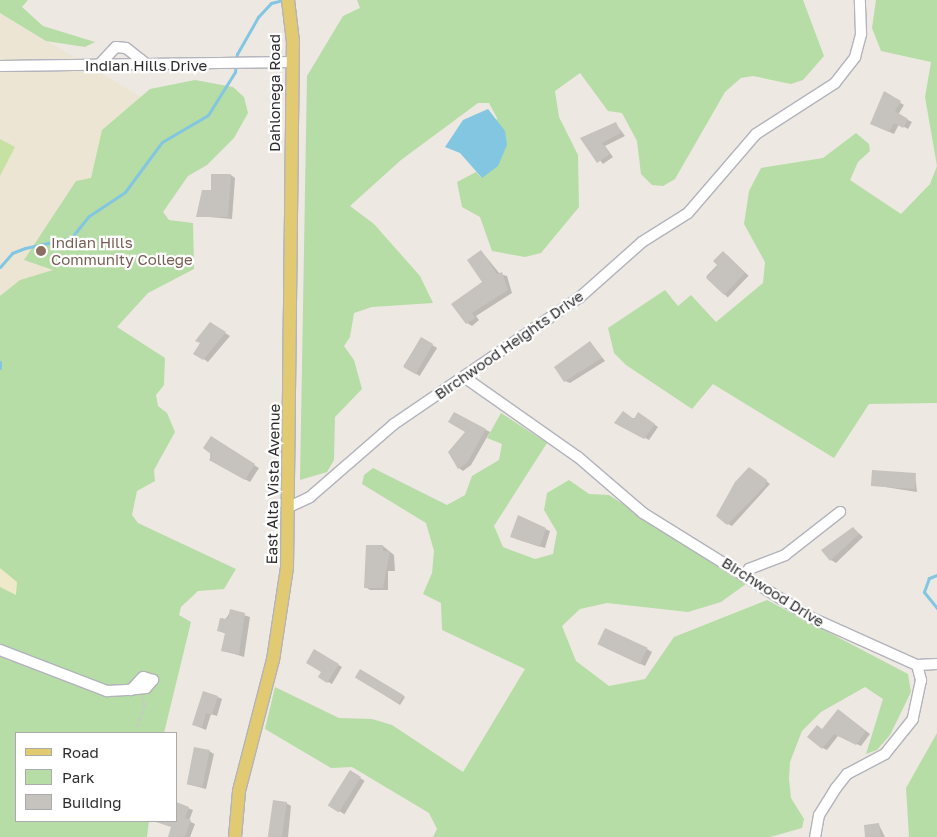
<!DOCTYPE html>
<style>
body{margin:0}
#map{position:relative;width:937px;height:837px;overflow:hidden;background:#ede8e2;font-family:"Golos Text",sans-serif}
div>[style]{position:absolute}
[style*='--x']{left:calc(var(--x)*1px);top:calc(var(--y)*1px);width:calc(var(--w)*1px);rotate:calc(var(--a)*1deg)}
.education>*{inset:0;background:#ece5d4}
.green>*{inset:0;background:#b6dda5}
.sand>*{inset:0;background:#ede9c9}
.pitch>*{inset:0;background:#c6e2a2}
.water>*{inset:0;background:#82c6e2}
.shadow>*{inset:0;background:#0003;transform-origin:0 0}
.stream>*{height:3px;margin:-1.5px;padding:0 1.5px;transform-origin:1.5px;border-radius:1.5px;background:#82c6e2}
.building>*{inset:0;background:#c6c2bd;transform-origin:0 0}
.path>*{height:2px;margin-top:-1px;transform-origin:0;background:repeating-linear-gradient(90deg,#c8c8c8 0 4px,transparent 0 6.5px)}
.roads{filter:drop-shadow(1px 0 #b2b3bc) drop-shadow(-1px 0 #b2b3bc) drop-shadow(0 1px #b2b3bc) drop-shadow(0 -1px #b2b3bc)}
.minor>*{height:10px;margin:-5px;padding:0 5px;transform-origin:5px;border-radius:5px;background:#fff}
.major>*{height:12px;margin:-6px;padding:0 6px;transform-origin:6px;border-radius:6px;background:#e2ca72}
.dots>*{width:14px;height:14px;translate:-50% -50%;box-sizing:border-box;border:2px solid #fff;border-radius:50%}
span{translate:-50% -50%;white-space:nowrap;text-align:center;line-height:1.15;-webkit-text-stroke:4.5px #fff;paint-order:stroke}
.street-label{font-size:15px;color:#2d2d2d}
.education-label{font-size:15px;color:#785e54}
.left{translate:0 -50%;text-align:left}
.legend{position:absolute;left:15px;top:732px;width:162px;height:90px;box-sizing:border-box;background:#fff;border:1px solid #ababab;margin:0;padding:6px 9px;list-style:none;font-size:15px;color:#2d2d2d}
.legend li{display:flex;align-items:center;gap:10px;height:25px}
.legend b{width:25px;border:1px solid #ababab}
</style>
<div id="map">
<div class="education">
<div style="clip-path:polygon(0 13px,165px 111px,0 390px)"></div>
</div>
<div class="green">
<div style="clip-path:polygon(0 0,28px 0,22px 7px,43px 26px,95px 42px,85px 47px,46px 41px,0 13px)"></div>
<div style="clip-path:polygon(348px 0,803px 0,824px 56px,803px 80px,791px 84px,753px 76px,741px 78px,725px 92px,675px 179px,663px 186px,652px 185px,641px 174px,637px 141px,622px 113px,608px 111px,580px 73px,555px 91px,559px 117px,578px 155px,579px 207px,541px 253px,525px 257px,492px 251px,480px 217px,462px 207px,457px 182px,476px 172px,482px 178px,497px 118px,489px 103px,478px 103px,401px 160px,350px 206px,374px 224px,420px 276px,433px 303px,372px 307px,354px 313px,350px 337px,344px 346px,354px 360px,362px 389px,335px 417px,334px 460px,327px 472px,300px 480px,307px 76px,343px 16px,360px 8px,357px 0)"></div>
<div style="clip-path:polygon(876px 0,937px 0,937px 403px,869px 404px,834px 458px,713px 384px,692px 409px,626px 365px,614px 353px,608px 328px,665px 290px,678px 306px,691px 295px,716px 322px,763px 283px,765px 262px,744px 224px,749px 191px,761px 168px,823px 158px,856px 133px,869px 144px,870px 151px,858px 162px,850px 180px,901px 214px,930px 184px,937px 166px,925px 97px,931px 62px,881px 51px,872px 28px)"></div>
<div style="clip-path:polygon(195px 80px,233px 87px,244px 97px,248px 113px,234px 138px,207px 165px,188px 176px,163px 212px,169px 220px,193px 223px,194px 269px,148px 293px,117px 327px,165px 358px,164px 385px,156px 395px,158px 406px,167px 413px,175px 432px,154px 470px,155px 481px,137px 491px,132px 515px,138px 523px,236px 569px,224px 589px,198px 591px,181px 607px,179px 615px,191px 622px,164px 733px,16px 733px,16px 821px,149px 821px,147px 837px,0 837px,0 296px,20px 280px,53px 270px,24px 260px,76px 181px,91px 178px,102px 130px,150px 89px)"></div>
<div style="clip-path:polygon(501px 413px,547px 443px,494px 526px,503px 547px,535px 559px,553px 554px,557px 532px,544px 510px,547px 493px,569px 480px,589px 494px,609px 495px,746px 584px,721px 602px,688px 612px,607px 603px,580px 609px,562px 626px,576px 661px,609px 686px,645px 679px,674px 637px,767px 600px,908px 674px,911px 692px,890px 735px,877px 750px,866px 754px,883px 699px,865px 687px,821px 712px,802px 731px,790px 762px,789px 779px,791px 798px,804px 819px,802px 828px,770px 837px,433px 837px,437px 829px,429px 813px,352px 767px,331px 768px,265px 729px,275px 687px,339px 718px,372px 719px,392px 725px,463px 772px,525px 669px,442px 630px,441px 603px,423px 594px,432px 573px,434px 551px,426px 523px,362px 484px,364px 475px,373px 468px,447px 505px,465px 495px,472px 476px,499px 460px,502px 444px,487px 438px)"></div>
<div style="clip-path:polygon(937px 733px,937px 837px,909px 837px,906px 788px)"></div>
</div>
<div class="sand">
<div style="clip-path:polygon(0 568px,17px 582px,16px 595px,0 587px)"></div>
</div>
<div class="pitch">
<div style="clip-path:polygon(0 139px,15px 147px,0 176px)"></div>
</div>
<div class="water">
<div style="clip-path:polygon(488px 109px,505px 131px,507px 145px,498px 166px,482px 178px,460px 153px,445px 147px,463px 120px)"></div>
</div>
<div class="shadow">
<div style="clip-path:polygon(884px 93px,904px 105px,898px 115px,912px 122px,908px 129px,899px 124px,894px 134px,876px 126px)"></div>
<div style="clip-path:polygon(616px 124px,625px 136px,605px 146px,613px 157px,603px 164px,582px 138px)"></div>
<div style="clip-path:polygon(231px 175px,235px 178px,232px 219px,198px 216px,212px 191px)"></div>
<div style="clip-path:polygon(482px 252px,500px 274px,507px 276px,512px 293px,476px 316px,479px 320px,472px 326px,467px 323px,484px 282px)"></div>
<div style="left:727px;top:255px;width:30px;height:30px;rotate:44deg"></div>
<div style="clip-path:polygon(210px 324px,230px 336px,208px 362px,195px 353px)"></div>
<div style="left:421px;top:338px;width:19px;height:33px;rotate:32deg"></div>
<div style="clip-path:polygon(590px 342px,605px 361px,570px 383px,565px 381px)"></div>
<div style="clip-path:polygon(454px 413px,490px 432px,471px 465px,463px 471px,459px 468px,467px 431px)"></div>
<div style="clip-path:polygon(643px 416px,658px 427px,649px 440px,616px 422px)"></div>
<div style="clip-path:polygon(211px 438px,259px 468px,250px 482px,210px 460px)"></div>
<div style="clip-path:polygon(754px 471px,770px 484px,732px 526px,728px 524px)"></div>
<div style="clip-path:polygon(915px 474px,917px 492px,872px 485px)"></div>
<div style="clip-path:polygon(518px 517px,550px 531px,545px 548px,516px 539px)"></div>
<div style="clip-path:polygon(853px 528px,863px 537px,836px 563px,831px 560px,823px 551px)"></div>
<div style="clip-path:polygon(383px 546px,394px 555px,395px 571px,388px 571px,388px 590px,370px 590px,365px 587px)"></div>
<div style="clip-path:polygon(231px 611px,250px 617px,244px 657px,222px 650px,226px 634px,218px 630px)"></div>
<div style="clip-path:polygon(604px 647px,647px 649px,652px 652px,645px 666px)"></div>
<div style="clip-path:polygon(314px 651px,342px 667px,332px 684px,319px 677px,323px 671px)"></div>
<div style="clip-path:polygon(360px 671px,405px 697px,400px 705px,357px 677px)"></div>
<div style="clip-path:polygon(218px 697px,222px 699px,217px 716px,211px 714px,206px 730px,194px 725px)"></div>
<div style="clip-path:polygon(842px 713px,870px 734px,861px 746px,838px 736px,827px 750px,823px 748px,822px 730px)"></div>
<div style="clip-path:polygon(209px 751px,214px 754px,206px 789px,187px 784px)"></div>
<div style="left:350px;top:772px;width:17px;height:39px;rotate:31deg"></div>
<div style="clip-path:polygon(286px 803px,291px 806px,288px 837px,273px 837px)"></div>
<div style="clip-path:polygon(188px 808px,193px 810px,189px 821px,195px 824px,190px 837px,169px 837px,173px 821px)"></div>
<div style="clip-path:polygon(879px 825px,885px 837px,865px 837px)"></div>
</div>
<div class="stream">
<div style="--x:0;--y:267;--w:18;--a:-49"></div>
<div style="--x:12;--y:253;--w:14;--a:-21"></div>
<div style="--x:25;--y:248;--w:47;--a:-12.3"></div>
<div style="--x:71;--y:238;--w:28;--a:-51"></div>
<div style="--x:89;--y:216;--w:43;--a:-33.7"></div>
<div style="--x:125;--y:192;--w:62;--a:-53.5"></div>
<div style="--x:162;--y:142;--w:53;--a:-30.4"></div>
<div style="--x:208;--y:115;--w:51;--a:-57.9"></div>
<div style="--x:235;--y:72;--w:18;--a:-84"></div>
<div style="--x:237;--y:54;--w:43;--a:-60.4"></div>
<div style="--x:258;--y:17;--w:19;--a:-47"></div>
<div style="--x:271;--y:3;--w:12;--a:-14"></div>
<div style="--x:0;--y:362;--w:6;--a:90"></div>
<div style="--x:937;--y:575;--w:9;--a:159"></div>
<div style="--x:929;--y:578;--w:15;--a:110"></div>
<div style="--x:924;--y:592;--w:21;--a:51"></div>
</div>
<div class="building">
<div style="clip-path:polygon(884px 91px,901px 101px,895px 111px,908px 119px,903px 128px,894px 123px,889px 132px,870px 124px)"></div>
<div style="clip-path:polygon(616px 122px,621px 133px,602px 143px,610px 154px,597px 163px,580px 138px)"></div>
<div style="clip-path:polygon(211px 174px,231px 174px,228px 217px,196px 217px,202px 190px,211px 190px)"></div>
<div style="clip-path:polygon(481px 250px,497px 274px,502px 272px,508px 290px,472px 313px,475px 318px,466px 324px,451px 304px,482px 282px,467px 260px)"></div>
<div style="clip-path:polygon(723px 251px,745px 273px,724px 295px,706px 278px,718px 266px,713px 261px)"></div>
<div style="clip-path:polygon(210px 322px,226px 332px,203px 360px,193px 354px,200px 343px,195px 341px)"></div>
<div style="left:421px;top:337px;width:14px;height:35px;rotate:30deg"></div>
<div style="clip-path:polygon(590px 341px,602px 358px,564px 382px,554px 367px)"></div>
<div style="clip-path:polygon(623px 411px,634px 419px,638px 412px,655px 424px,644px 439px,614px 423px)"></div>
<div style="clip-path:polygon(454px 412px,486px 429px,467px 463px,458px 469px,448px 452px,465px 432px,448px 422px)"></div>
<div style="clip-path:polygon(211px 436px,255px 464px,245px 480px,209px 460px,212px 455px,203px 448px)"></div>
<div style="clip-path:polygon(749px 467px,767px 480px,765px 486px,727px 525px,716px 516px,735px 482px)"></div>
<div style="left:872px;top:470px;width:44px;height:16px;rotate:4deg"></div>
<div style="clip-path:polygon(518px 515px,546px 528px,540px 547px,510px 537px)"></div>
<div style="clip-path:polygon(853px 527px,859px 534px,830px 561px,821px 550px)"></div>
<div style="clip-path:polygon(366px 545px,383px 545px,383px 551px,390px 551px,383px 588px,364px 588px)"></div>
<div style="clip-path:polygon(230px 609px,245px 613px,239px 655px,221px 651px,225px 633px,217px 631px,220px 618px,228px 619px)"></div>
<div style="left:605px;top:628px;width:47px;height:18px;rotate:25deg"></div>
<div style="clip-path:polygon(314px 649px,339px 664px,327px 683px,318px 677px,321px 672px,306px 663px)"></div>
<div style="left:360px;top:669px;width:51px;height:10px;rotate:31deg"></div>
<div style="clip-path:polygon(203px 691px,218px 696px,212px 715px,206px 713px,202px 728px,192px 725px)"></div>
<div style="clip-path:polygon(838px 709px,866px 731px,856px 745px,834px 734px,822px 749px,807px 737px,817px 725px,822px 729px)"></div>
<div style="left:194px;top:747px;width:16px;height:38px;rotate:11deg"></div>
<div style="left:350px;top:770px;width:13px;height:42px;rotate:32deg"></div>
<div style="left:273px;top:800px;width:14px;height:37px;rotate:8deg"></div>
<div style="clip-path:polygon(176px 802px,189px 807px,185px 818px,191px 820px,185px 837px,168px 837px,171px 827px,156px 822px,176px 821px)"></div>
<div style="clip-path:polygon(879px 823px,881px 837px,865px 837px,864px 825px)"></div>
</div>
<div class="path">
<div style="--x:137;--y:727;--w:23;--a:-70"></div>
<div style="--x:145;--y:705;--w:9;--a:-111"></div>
</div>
<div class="roads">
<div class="minor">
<div style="--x:0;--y:66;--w:293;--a:-0.8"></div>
<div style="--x:98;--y:66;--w:26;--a:-47"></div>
<div style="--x:116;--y:47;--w:10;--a:6"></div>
<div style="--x:126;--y:48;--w:31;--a:38"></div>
<div style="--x:464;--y:377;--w:139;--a:35.1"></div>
<div style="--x:578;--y:457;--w:86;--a:40.7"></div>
<div style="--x:643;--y:513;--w:197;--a:31.9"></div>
<div style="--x:810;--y:617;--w:117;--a:24.2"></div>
<div style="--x:917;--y:665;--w:16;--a:75"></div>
<div style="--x:921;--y:680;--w:40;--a:102"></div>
<div style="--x:913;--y:719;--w:45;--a:128.7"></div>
<div style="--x:885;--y:754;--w:43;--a:152.2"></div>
<div style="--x:847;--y:774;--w:18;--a:128"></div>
<div style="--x:836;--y:788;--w:32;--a:122"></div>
<div style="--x:819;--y:815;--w:22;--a:100"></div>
<div style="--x:291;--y:506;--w:21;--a:-25"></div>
<div style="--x:310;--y:497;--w:111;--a:-41"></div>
<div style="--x:394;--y:424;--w:224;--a:-34.3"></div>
<div style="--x:579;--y:298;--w:84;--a:-41.6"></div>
<div style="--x:642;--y:242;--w:54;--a:-32.2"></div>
<div style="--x:688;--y:213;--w:104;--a:-49.3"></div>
<div style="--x:756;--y:134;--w:94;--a:-32.8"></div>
<div style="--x:835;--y:83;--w:33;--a:-52"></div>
<div style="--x:855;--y:57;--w:24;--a:-75"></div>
<div style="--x:861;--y:34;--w:34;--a:-92"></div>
<div style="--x:746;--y:575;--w:7;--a:-63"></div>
<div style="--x:749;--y:569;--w:39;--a:-21"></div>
<div style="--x:785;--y:555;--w:70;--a:-38"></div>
<div style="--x:0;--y:650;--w:115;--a:21"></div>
<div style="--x:107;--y:691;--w:20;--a:-3"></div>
<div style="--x:127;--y:690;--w:19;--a:-6"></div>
<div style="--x:146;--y:688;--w:11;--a:-49"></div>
<div style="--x:153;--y:680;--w:10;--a:-163"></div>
<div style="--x:143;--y:677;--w:18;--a:133"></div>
<div style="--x:917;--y:665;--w:20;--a:-3"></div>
</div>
<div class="major">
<div style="--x:235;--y:837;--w:46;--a:-85"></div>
<div style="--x:239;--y:791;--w:135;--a:-75.5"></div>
<div style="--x:273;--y:660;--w:94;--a:-81.4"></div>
<div style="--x:287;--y:567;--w:525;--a:-89.35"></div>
<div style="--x:293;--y:42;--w:42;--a:-96.8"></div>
</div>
</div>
<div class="dots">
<div style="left:41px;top:251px;background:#8d6e63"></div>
</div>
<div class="street-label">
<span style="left:146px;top:66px">Indian Hills Drive</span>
<span style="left:275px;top:93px;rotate:-90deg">Dahlonega Road</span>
<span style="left:509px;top:345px;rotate:-35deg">Birchwood Heights Drive</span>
<span style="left:273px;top:484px;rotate:-89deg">East Alta Vista Avenue</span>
<span style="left:773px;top:592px;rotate:32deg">Birchwood Drive</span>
</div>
<div class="education-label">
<span class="left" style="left:51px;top:251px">Indian Hills<br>Community College</span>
</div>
<ul class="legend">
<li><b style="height:6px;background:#e2ca72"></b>Road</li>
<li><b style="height:14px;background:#b6dda5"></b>Park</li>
<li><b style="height:14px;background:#c6c2bd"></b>Building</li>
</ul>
</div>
